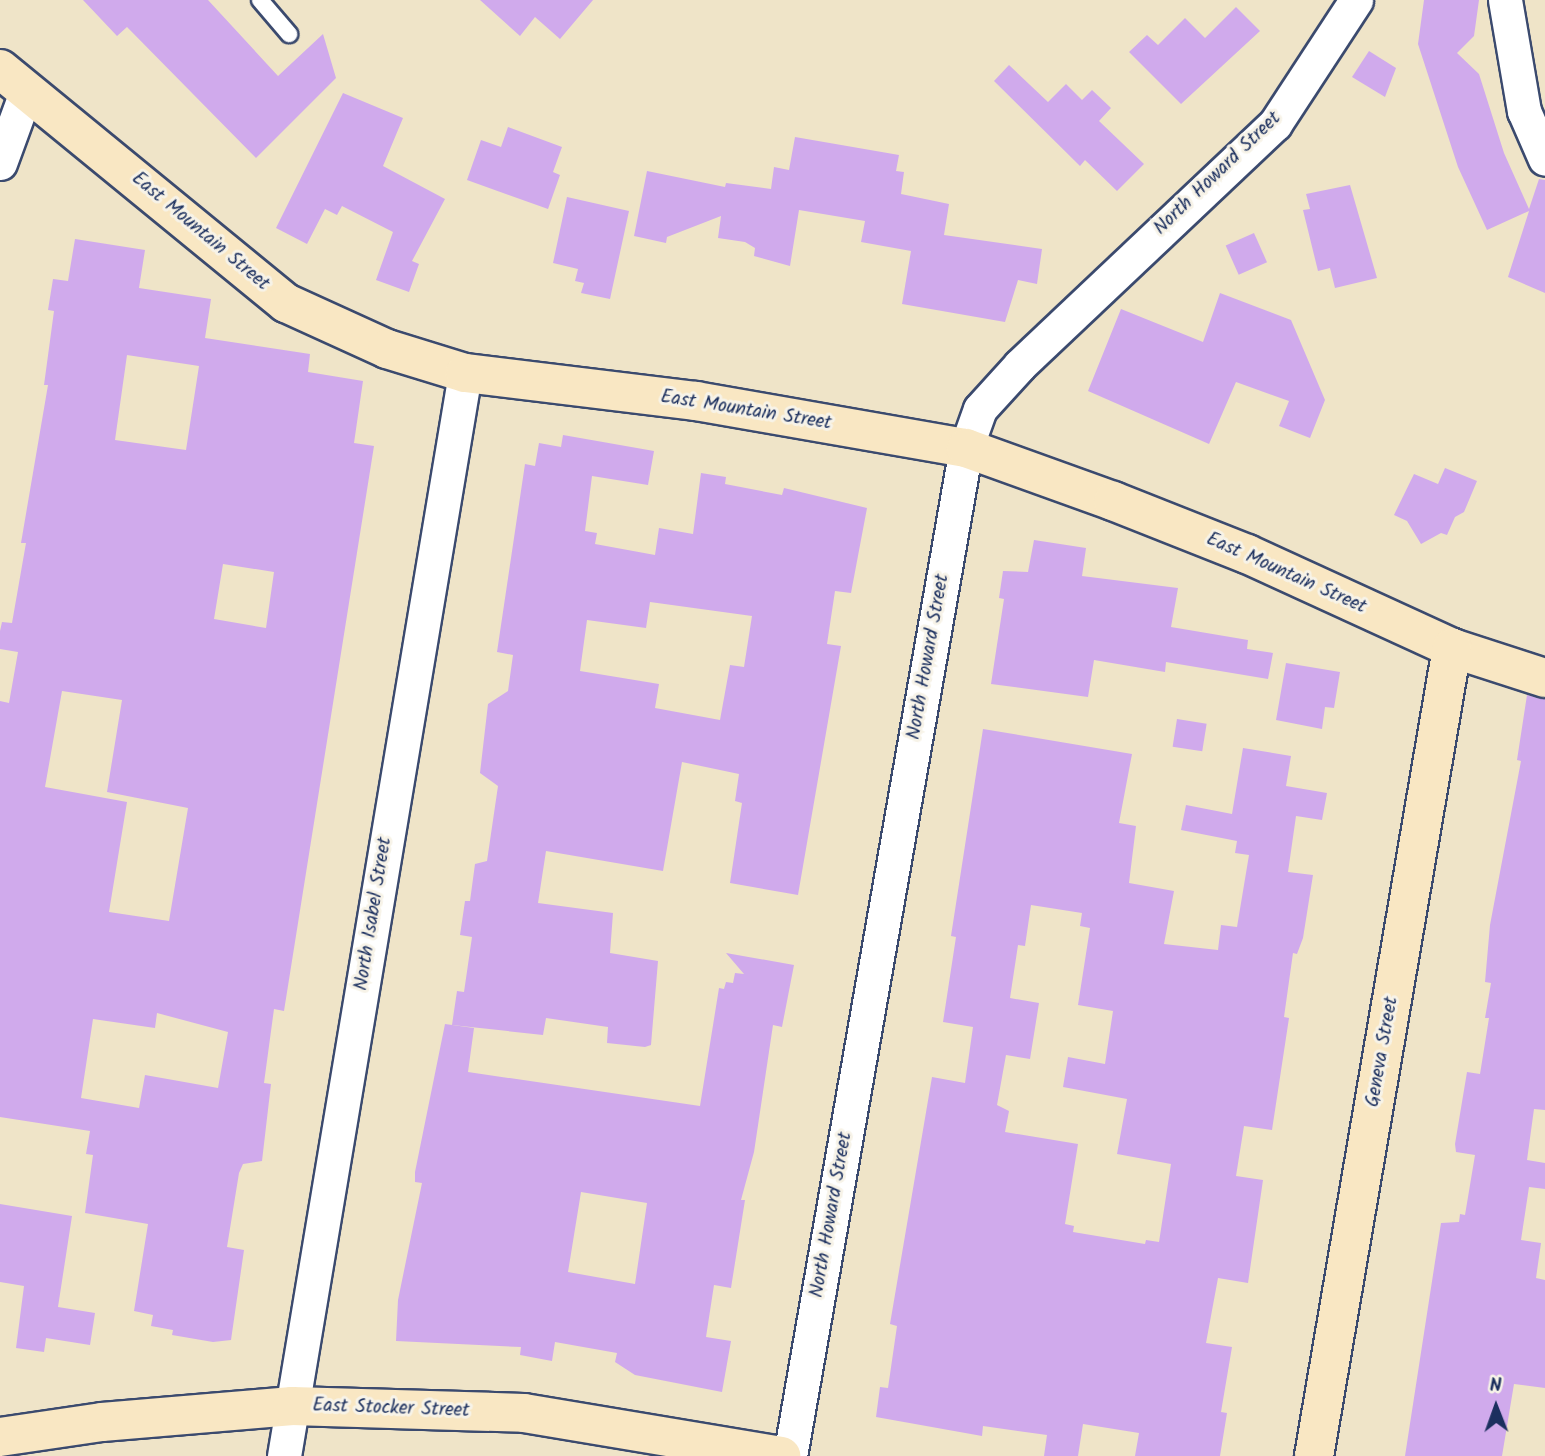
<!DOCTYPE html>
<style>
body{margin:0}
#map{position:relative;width:1545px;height:1456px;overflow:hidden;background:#efe4c8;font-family:Kalam,sans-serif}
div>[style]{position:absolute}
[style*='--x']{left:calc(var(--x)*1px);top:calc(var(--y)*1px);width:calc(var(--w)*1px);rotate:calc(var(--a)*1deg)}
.building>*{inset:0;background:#d0aaec;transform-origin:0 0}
.roads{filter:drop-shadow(2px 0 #3b4a6e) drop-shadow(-2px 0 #3b4a6e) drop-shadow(0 2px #3b4a6e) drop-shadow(0 -2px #3b4a6e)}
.lane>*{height:16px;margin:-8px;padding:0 8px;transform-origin:8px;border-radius:8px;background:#fff}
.street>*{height:33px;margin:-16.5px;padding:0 16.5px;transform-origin:16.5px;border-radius:16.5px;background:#fff}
.secondary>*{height:38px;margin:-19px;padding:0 19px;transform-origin:19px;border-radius:19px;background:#f9e7c3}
span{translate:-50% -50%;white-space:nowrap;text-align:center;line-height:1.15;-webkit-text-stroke:6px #f7f3e8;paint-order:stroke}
.street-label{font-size:19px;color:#1b2f5e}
.north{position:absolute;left:1461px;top:1372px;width:70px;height:70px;-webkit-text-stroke:5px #f7f3e8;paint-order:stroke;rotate:359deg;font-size:19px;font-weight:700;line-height:28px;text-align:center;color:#1b2f5e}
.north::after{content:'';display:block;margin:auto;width:24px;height:32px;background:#1b2f5e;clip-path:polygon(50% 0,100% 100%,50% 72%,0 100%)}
</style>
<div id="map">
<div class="building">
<div style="clip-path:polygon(83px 0,208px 0,278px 76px,323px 34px,336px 78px,256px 158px,127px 27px,117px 36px)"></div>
<div style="clip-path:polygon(480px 0,593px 0,560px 39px,535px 17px,520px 36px)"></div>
<div style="clip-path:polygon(1424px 0,1479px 0,1474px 36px,1457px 53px,1479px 74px,1504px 153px,1529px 209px,1539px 179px,1545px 180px,1545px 293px,1508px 277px,1529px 211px,1487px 230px,1458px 167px,1418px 44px)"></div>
<div style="clip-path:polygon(1236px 7px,1260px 31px,1181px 104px,1129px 52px,1147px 35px,1158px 45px,1185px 18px,1205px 38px)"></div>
<div style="clip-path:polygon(1369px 51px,1396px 68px,1385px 97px,1352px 77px)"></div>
<div style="clip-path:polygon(1009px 65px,1048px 102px,1066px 84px,1082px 100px,1092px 90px,1111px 108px,1099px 121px,1144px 164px,1117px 191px,1085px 160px,1080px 166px,994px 81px)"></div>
<div style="clip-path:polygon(343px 93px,403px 118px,383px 166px,445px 199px,412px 261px,419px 264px,409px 292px,376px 280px,393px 232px,342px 206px,337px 215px,325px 209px,307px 244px,276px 228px)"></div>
<div style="clip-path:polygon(508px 127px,562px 147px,553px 172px,560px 175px,548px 209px,467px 180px,481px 140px,501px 147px)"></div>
<div style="clip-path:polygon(795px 137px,899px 155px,896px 171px,904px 172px,901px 194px,949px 204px,944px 235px,1042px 249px,1037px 284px,1018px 280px,1005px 322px,902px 304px,911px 251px,861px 242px,865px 221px,799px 210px,790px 266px,754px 256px,755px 248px,745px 242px,718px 238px,721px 216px,667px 237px,666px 243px,634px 236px,647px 171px,725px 187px,726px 183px,771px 189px,774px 167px,789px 170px)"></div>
<div style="clip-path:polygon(1350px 185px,1377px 278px,1335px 288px,1330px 268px,1318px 271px,1303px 210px,1310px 209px,1306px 194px)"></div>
<div style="clip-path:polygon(567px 197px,629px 211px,610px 299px,581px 293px,584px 283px,575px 281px,578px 269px,553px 263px)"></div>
<div style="left:1254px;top:233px;width:32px;height:31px;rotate:66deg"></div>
<div style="clip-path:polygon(evenodd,75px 239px,145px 250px,139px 288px,211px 299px,205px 338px,310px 354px,308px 372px,363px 381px,354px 443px,374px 446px,284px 1011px,274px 1009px,264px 1083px,271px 1084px,262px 1161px,243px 1164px,239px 1173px,227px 1247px,244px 1250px,231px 1340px,213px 1342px,172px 1335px,173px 1330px,151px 1326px,153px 1315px,134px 1311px,148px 1224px,85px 1213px,93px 1155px,86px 1154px,90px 1131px,0 1117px,0 701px,9px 703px,18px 652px,0 649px,0 631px,2px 622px,12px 623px,26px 543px,21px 543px,48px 385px,44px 385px,54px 311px,48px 310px,53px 279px,68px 281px,75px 239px,127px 355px,199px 366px,186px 450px,115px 440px,127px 355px,75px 239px,223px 564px,274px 572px,266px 628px,214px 619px,223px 564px,75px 239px,62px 691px,122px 700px,107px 792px,188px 808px,169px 921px,109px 912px,127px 802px,45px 787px,62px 691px,75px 239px,157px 1013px,228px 1032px,218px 1088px,145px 1075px,139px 1108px,81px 1098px,93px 1019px,155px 1028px,157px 1013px)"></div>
<div style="clip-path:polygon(1220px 293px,1291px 320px,1325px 400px,1310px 438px,1279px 426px,1289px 401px,1236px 382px,1209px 444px,1088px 391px,1121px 309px,1203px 342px)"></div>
<div style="clip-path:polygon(evenodd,563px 435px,654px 451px,648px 485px,592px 476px,585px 531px,597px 533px,595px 544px,655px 555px,659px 528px,693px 534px,701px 473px,726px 477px,725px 484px,782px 495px,784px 488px,867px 508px,851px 593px,835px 591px,827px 644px,841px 646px,798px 895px,730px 883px,742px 803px,735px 801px,739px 774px,682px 762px,663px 871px,546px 851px,538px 903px,613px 913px,610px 953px,658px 961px,651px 1045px,645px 1047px,607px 1043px,608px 1027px,546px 1018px,543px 1035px,452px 1025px,457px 991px,464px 992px,472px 937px,460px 935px,465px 901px,470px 901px,475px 864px,487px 861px,498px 786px,480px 773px,488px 704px,508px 691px,513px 655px,497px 652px,525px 464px,535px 466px,539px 443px,561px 447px,563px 435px,650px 602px,752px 616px,744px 667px,730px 665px,720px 720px,655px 708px,659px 684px,580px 671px,587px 620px,646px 628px,650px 602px)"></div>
<div style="clip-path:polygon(1445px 468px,1477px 481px,1464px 512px,1455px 517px,1447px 535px,1441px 533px,1421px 544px,1407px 521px,1394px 515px,1414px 474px,1438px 484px)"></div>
<div style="clip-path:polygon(1034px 540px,1086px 548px,1082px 576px,1178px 588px,1171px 627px,1248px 640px,1247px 649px,1273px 653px,1268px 679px,1166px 662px,1165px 672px,1094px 660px,1088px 697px,991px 684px,1004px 599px,999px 598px,1003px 571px,1028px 572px)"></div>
<div style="clip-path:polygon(1286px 663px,1340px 672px,1334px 708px,1325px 707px,1322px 729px,1276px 720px)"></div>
<div style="clip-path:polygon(1527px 695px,1545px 699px,1545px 1110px,1534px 1109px,1527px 1160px,1545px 1163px,1545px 1189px,1529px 1187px,1521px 1240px,1541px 1243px,1536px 1278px,1545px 1280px,1545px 1388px,1514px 1384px,1502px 1456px,1405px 1456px,1441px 1223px,1459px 1222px,1460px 1214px,1465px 1215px,1475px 1155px,1456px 1152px,1455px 1144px,1467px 1072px,1480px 1074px,1489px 1018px,1485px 1018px,1491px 983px,1485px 982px,1490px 925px,1521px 761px,1517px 760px)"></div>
<div style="left:1177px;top:719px;width:30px;height:28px;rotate:9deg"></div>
<div style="clip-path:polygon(evenodd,983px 729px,1132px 754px,1119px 823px,1136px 826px,1129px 883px,1174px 891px,1164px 944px,1218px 950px,1221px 925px,1237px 927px,1249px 855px,1235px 853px,1237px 841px,1181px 830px,1186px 805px,1232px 814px,1243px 748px,1291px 756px,1286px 786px,1327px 793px,1322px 820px,1296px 816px,1288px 872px,1313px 875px,1303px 938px,1297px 954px,1293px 953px,1284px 1017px,1289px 1018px,1272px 1130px,1244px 1126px,1236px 1176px,1263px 1180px,1248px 1283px,1218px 1278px,1206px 1343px,1232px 1347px,1221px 1412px,1227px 1413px,1220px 1456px,1135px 1456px,1139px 1433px,1083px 1424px,1078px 1456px,1044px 1456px,1047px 1435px,983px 1426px,982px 1436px,876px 1417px,880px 1387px,888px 1388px,897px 1326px,890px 1324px,932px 1077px,965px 1083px,973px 1027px,943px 1022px,956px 937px,951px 936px,983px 729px,1031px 905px,1082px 913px,1080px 926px,1090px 928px,1078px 1005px,1113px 1011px,1105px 1064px,1068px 1057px,1063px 1087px,1127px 1099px,1117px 1154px,1171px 1164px,1159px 1242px,1146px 1240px,1145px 1244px,1073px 1232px,1074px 1226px,1065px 1224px,1078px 1144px,1005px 1132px,1009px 1111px,997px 1105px,1006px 1055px,1030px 1059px,1039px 1003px,1010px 998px,1018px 945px,1025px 946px,1031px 905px)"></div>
<div style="clip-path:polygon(evenodd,726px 953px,794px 965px,782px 1027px,773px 1025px,754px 1152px,741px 1200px,745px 1200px,731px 1288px,714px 1285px,706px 1337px,731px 1341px,722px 1392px,635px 1375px,615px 1362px,617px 1353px,555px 1342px,552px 1361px,520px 1355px,521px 1347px,396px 1341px,398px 1300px,422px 1183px,415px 1182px,415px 1172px,445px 1024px,474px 1028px,468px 1072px,700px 1106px,719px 988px,724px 989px,726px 982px,733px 983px,735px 973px,744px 974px,726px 953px,581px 1192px,647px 1203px,635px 1284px,568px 1272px,581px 1192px)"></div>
<div style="clip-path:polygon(0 1204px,72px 1216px,58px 1307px,95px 1313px,90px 1345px,46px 1338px,44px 1352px,16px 1348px,24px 1286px,0 1282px)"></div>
</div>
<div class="roads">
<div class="lane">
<div style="--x:260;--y:0;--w:45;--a:49.5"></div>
</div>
<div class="street">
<div style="--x:1505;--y:0;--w:113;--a:80.3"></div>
<div style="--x:1524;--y:111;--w:52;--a:66.4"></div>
<div style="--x:0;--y:163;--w:76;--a:-69.9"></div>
<div style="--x:284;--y:1456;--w:1098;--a:-80.51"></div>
<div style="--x:790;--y:1456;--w:1023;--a:-80.1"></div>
<div style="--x:966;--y:448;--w:41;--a:-70.3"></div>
<div style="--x:980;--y:409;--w:59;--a:-47.7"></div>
<div style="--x:1020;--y:365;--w:351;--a:-43.4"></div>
<div style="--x:1275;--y:124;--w:148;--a:-56.8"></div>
</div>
<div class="secondary">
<div style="--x:0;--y:69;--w:370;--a:39.3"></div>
<div style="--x:286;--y:303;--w:111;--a:24.5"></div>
<div style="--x:387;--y:349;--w:82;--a:17.1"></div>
<div style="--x:465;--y:373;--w:233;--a:6.9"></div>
<div style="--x:696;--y:401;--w:274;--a:9.9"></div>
<div style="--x:966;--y:448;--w:156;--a:19.8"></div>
<div style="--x:1113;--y:501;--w:144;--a:21.6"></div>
<div style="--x:1247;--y:554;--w:226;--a:24.6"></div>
<div style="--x:1452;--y:648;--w:98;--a:17.9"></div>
<div style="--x:0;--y:1437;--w:103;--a:-8.4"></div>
<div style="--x:102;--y:1422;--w:191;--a:-4.8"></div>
<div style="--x:292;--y:1406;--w:232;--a:1.7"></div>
<div style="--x:524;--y:1413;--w:261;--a:9.5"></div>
<div style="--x:1314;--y:1456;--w:820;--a:-80.31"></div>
</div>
</div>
<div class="street-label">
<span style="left:1218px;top:174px;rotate:-44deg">North Howard Street</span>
<span style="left:200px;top:232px;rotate:40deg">East Mountain Street</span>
<span style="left:746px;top:411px;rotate:9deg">East Mountain Street</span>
<span style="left:1286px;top:574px;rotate:24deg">East Mountain Street</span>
<span style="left:929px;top:657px;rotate:-80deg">North Howard Street</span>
<span style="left:374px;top:914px;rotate:-81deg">North Isabel Street</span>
<span style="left:1383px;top:1052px;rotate:-80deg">Geneva Street</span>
<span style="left:832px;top:1215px;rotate:-80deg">North Howard Street</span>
<span style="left:391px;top:1409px;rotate:2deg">East Stocker Street</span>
</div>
<div class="north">N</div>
</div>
